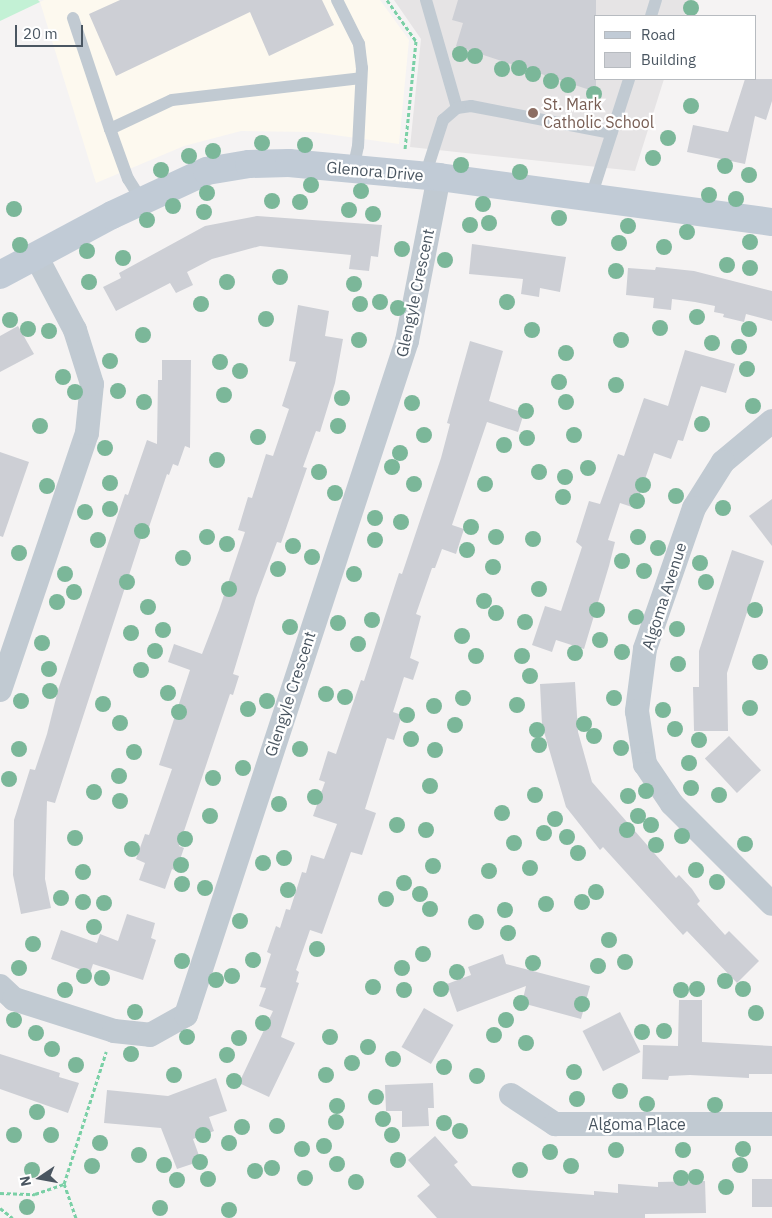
<!DOCTYPE html>
<style>
body{margin:0}
#map{position:relative;width:772px;height:1218px;overflow:hidden;background:#f5f3f3;font-family:"IBM Plex Sans",sans-serif}
div>[style]{position:absolute}
[style*='--x']{left:calc(var(--x)*1px);top:calc(var(--y)*1px);width:calc(var(--w)*1px);rotate:calc(var(--a)*1deg)}
.commercial>*{inset:0;background:#fdf9ef}
.education>*{inset:0;background:#e6e4e5}
.green>*{inset:0;background:#c3f1d5}
.building>*{inset:0;background:#cdcfd5;transform-origin:0 0}
.path>*{height:3px;margin-top:-1.5px;transform-origin:0;background:repeating-linear-gradient(90deg,#7ad0a6 0 4px,transparent 0 6.5px)}
.lane>*{height:12px;margin:-6px;padding:0 6px;transform-origin:6px;border-radius:6px;background:#c1cad2}
.street>*{height:24px;margin:-12px;padding:0 12px;transform-origin:12px;border-radius:12px;background:#c1cad2}
.secondary>*{height:28px;margin:-14px;padding:0 14px;transform-origin:14px;border-radius:14px;background:#c1cbd6}
.trees>*{width:16px;height:16px;margin:-8px;border-radius:50%;background:#7bb799}
.dots>*{width:14px;height:14px;translate:-50% -50%;box-sizing:border-box;border:2px solid #fff;border-radius:50%}
span{translate:-50% -50%;white-space:nowrap;text-align:center;line-height:1.15;-webkit-text-stroke:4.5px #fff;paint-order:stroke}
.education-label{font-size:16px;color:#785e54}
.left{translate:0 -50%;text-align:left}
.street-label{font-size:16px;color:#4a5661}
.legend{position:absolute;left:594px;top:15px;width:162px;height:65px;box-sizing:border-box;background:#fff;border:1px solid #b7bbc0;margin:0;padding:6px 9px;list-style:none;font-size:15px;color:#4a5661}
.legend li{display:flex;align-items:center;gap:10px;height:25px}
.legend b{width:25px;border:1px solid #b7bbc0}
.north{position:absolute;left:15px;top:1153px;width:50px;height:50px;-webkit-text-stroke:4px #fff;paint-order:stroke;rotate:258deg;font-size:14px;font-weight:700;line-height:20px;text-align:center;color:#4a5661}
.north::after{content:'';display:block;margin:auto;width:18px;height:22px;background:#4a5661;clip-path:polygon(50% 0,100% 100%,50% 72%,0 100%)}
.scale{position:absolute;left:15px;top:25px;width:68px;height:22px;box-sizing:border-box;border:2px solid #4a5661;border-top:0;padding-left:6px;font-size:15px;line-height:18px;white-space:nowrap;color:#4a5661;-webkit-text-stroke:4px #fff;paint-order:stroke}
</style>
<div id="map">
<div class="commercial">
<div style="clip-path:polygon(44px 0,380px 0,409px 40px,399px 144px,313px 132px,241px 131px,184px 146px,96px 183px,40px 2px)"></div>
</div>
<div class="education">
<div style="clip-path:polygon(394px 0,690px 0,685px 16px,596px 16px,596px 79px,664px 79px,635px 171px,410px 147px,421px 39px)"></div>
</div>
<div class="green">
<div style="clip-path:polygon(0 0,38px 0,40px 2px,0 21px)"></div>
</div>
<div class="building">
<div style="clip-path:polygon(120px 0,322px 0,334px 25px,269px 56px,250px 12px,116px 76px,89px 14px)"></div>
<div style="clip-path:polygon(458px 0,596px 0,596px 92px,456px 46px,463px 23px,452px 20px)"></div>
<div style="clip-path:polygon(745px 79px,772px 79px,772px 101px,766px 120px,755px 116px,745px 164px,687px 152px,693px 125px,728px 132px)"></div>
<div style="clip-path:polygon(257px 216px,382px 225px,378px 257px,371px 256px,369px 271px,349px 269px,351px 255px,260px 246px,212px 259px,187px 272px,193px 285px,176px 293px,170px 283px,116px 311px,103px 287px,121px 278px,119px 273px,205px 226px)"></div>
<div style="clip-path:polygon(472px 244px,566px 257px,560px 292px,540px 288px,539px 297px,521px 294px,523px 279px,469px 274px)"></div>
<div style="clip-path:polygon(656px 267px,694px 271px,772px 291px,772px 321px,746px 314px,744px 322px,723px 317px,724px 314px,714px 312px,715px 306px,695px 302px,672px 299px,671px 310px,653px 308px,654px 298px,626px 295px,628px 268px,655px 270px)"></div>
<div style="clip-path:polygon(298px 305px,329px 311px,325px 336px,343px 339px,335px 383px,320px 432px,316px 431px,303px 467px,307px 468px,281px 543px,277px 542px,256px 598px,233px 674px,239px 676px,233px 695px,230px 694px,179px 846px,184px 848px,176px 871px,172px 869px,165px 889px,139px 880px,145px 863px,136px 859px,145px 834px,149px 835px,172px 769px,159px 765px,190px 670px,168px 662px,174px 644px,202px 654px,219px 610px,245px 532px,238px 530px,248px 497px,252px 498px,266px 454px,273px 456px,289px 409px,282px 406px,296px 362px,289px 361px)"></div>
<div style="clip-path:polygon(18px 326px,34px 354px,0 372px,0 336px)"></div>
<div style="clip-path:polygon(470px 341px,503px 351px,489px 401px,524px 413px,518px 432px,487px 422px,452px 525px,464px 529px,456px 554px,442px 549px,435px 568px,432px 568px,416px 614px,421px 616px,410px 658px,419px 662px,413px 680px,404px 677px,393px 712px,402px 715px,394px 740px,387px 738px,365px 809px,376px 813px,362px 855px,351px 852px,322px 934px,310px 930px,296px 970px,299px 972px,296px 982px,299px 983px,281px 1037px,295px 1043px,269px 1097px,239px 1083px,273px 1011px,259px 1006px,266px 988px,260px 987px,271px 954px,267px 952px,276px 926px,280px 928px,286px 909px,290px 910px,302px 872px,306px 873px,311px 855px,324px 859px,337px 824px,313px 816px,325px 782px,319px 780px,328px 751px,336px 754px,361px 680px,364px 681px,399px 573px,402px 574px,441px 458px,450px 424px,447px 423px)"></div>
<div style="clip-path:polygon(685px 350px,735px 364px,726px 393px,701px 386px,683px 441px,678px 440px,671px 459px,654px 453px,635px 508px,620px 503px,608px 540px,615px 542px,609px 566px,584px 649px,556px 640px,552px 652px,532px 645px,545px 606px,561px 611px,582px 547px,576px 542px,589px 501px,600px 504px,618px 454px,624px 456px,644px 398px,668px 406px)"></div>
<div style="clip-path:polygon(162px 360px,191px 360px,190px 448px,185px 446px,178px 466px,173px 464px,169px 475px,167px 474px,148px 530px,144px 529px,55px 803px,47px 801px,45px 879px,51px 908px,21px 914px,13px 875px,14px 820px,30px 769px,35px 770px,47px 734px,58px 690px,125px 494px,128px 495px,147px 440px,157px 444px,158px 380px,162px 380px)"></div>
<div style="clip-path:polygon(0 452px,29px 462px,3px 537px,0 536px)"></div>
<div style="clip-path:polygon(772px 499px,772px 546px,749px 516px)"></div>
<div style="clip-path:polygon(732px 550px,764px 561px,727px 673px,728px 731px,694px 731px,693px 687px,699px 687px,699px 651px)"></div>
<div style="clip-path:polygon(575px 682px,578px 732px,592px 782px,676px 878px,679px 875px,692px 889px,700px 901px,697px 904px,725px 935px,729px 931px,759px 961px,737px 983px,687px 931px,683px 935px,603px 847px,600px 850px,566px 807px,542px 725px,540px 684px)"></div>
<div style="left:729px;top:736px;width:47px;height:33px;rotate:47deg"></div>
<div style="clip-path:polygon(127px 914px,155px 923px,151px 938px,156px 940px,143px 980px,93px 964px,90px 973px,51px 959px,61px 930px,97px 943px,100px 934px,118px 941px)"></div>
<div style="clip-path:polygon(503px 954px,506px 964px,590px 986px,581px 1019px,522px 1003px,526px 986px,457px 1012px,447px 984px,471px 975px,468px 967px)"></div>
<div style="clip-path:polygon(679px 1000px,702px 1000px,702px 1042px,772px 1046px,772px 1074px,749px 1074px,749px 1078px,690px 1075px,669px 1076px,668px 1080px,642px 1079px,643px 1045px,678px 1046px)"></div>
<div style="left:424px;top:1008px;width:34px;height:45px;rotate:30deg"></div>
<div style="left:620px;top:1012px;width:45px;height:42px;rotate:63deg"></div>
<div style="clip-path:polygon(0 1054px,60px 1073px,59px 1077px,79px 1083px,68px 1113px,0 1089px)"></div>
<div style="clip-path:polygon(216px 1078px,227px 1111px,209px 1117px,214px 1131px,193px 1139px,201px 1161px,177px 1169px,161px 1128px,104px 1123px,107px 1090px,168px 1096px)"></div>
<div style="clip-path:polygon(433px 1083px,434px 1108px,428px 1108px,429px 1126px,402px 1127px,402px 1111px,386px 1111px,385px 1085px)"></div>
<div style="clip-path:polygon(435px 1136px,458px 1162px,454px 1165px,472px 1186px,594px 1195px,594px 1191px,618px 1193px,618px 1184px,658px 1187px,658px 1182px,705px 1181px,706px 1213px,645px 1214px,645px 1218px,437px 1218px,417px 1196px,430px 1185px,408px 1160px)"></div>
<div style="left:772px;top:1179px;width:28px;height:20px;rotate:90deg"></div>
</div>
<div class="path">
<div style="--x:387;--y:0;--w:50;--a:54.7"></div>
<div style="--x:416;--y:41;--w:110;--a:95.8"></div>
<div style="--x:0;--y:1193;--w:35;--a:2"></div>
<div style="--x:35;--y:1194;--w:31;--a:-19"></div>
<div style="--x:0;--y:1208;--w:16;--a:38"></div>
<div style="--x:76;--y:1218;--w:36;--a:-109"></div>
<div style="--x:64;--y:1184;--w:139;--a:-72.3"></div>
</div>
<div class="lane">
<div style="--x:337;--y:0;--w:49;--a:63.4"></div>
<div style="--x:359;--y:44;--w:24;--a:83"></div>
<div style="--x:362;--y:68;--w:78;--a:92.9"></div>
<div style="--x:358;--y:146;--w:24;--a:102"></div>
<div style="--x:426;--y:0;--w:112;--a:74"></div>
<div style="--x:651;--y:16;--w:17;--a:-73"></div>
<div style="--x:73;--y:18;--w:117;--a:71.6"></div>
<div style="--x:425;--y:176;--w:59;--a:-72.2"></div>
<div style="--x:443;--y:120;--w:18;--a:-41"></div>
<div style="--x:457;--y:108;--w:14;--a:-8"></div>
<div style="--x:471;--y:106;--w:143;--a:10.9"></div>
<div style="--x:591;--y:197;--w:124;--a:-72.1"></div>
<div style="--x:142;--y:201;--w:26;--a:-122"></div>
<div style="--x:128;--y:179;--w:53;--a:-109.8"></div>
<div style="--x:110;--y:129;--w:68;--a:-25.1"></div>
<div style="--x:172;--y:100;--w:190;--a:-6.6"></div>
</div>
<div class="street">
<div style="--x:772;--y:421;--w:64;--a:140.1"></div>
<div style="--x:723;--y:462;--w:54;--a:122.2"></div>
<div style="--x:694;--y:508;--w:149;--a:109.2"></div>
<div style="--x:645;--y:649;--w:63;--a:97.4"></div>
<div style="--x:637;--y:711;--w:54;--a:81.4"></div>
<div style="--x:645;--y:764;--w:48;--a:56"></div>
<div style="--x:672;--y:804;--w:141;--a:45"></div>
<div style="--x:0;--y:690;--w:271;--a:-71.3"></div>
<div style="--x:87;--y:433;--w:49;--a:-84.2"></div>
<div style="--x:92;--y:384;--w:57;--a:-107.5"></div>
<div style="--x:75;--y:330;--w:81;--a:-117.8"></div>
<div style="--x:0;--y:986;--w:19;--a:43"></div>
<div style="--x:14;--y:999;--w:105;--a:17.7"></div>
<div style="--x:114;--y:1031;--w:36;--a:6"></div>
<div style="--x:150;--y:1035;--w:41;--a:-29.1"></div>
<div style="--x:186;--y:1015;--w:709;--a:-71.85"></div>
<div style="--x:407;--y:341;--w:167;--a:-79"></div>
<div style="--x:511;--y:1095;--w:53;--a:33.4"></div>
<div style="--x:555;--y:1124;--w:217;--a:0"></div>
</div>
<div class="secondary">
<div style="--x:0;--y:275;--w:127;--a:-28.2"></div>
<div style="--x:112;--y:215;--w:105;--a:-24.9"></div>
<div style="--x:207;--y:171;--w:43;--a:-9.5"></div>
<div style="--x:249;--y:164;--w:40;--a:-1.4"></div>
<div style="--x:289;--y:163;--w:151;--a:5.3"></div>
<div style="--x:439;--y:177;--w:336;--a:7.7"></div>
</div>
<div class="trees">
<div style="left:691px;top:8px"></div>
<div style="left:460px;top:54px"></div>
<div style="left:475px;top:56px"></div>
<div style="left:519px;top:68px"></div>
<div style="left:502px;top:69px"></div>
<div style="left:533px;top:74px"></div>
<div style="left:551px;top:81px"></div>
<div style="left:568px;top:85px"></div>
<div style="left:594px;top:94px"></div>
<div style="left:691px;top:106px"></div>
<div style="left:668px;top:138px"></div>
<div style="left:262px;top:143px"></div>
<div style="left:305px;top:145px"></div>
<div style="left:213px;top:151px"></div>
<div style="left:189px;top:156px"></div>
<div style="left:653px;top:158px"></div>
<div style="left:461px;top:165px"></div>
<div style="left:725px;top:166px"></div>
<div style="left:161px;top:170px"></div>
<div style="left:520px;top:172px"></div>
<div style="left:749px;top:175px"></div>
<div style="left:311px;top:185px"></div>
<div style="left:361px;top:191px"></div>
<div style="left:207px;top:193px"></div>
<div style="left:709px;top:195px"></div>
<div style="left:736px;top:199px"></div>
<div style="left:272px;top:201px"></div>
<div style="left:300px;top:202px"></div>
<div style="left:483px;top:204px"></div>
<div style="left:173px;top:206px"></div>
<div style="left:14px;top:209px"></div>
<div style="left:349px;top:210px"></div>
<div style="left:204px;top:212px"></div>
<div style="left:373px;top:214px"></div>
<div style="left:559px;top:218px"></div>
<div style="left:147px;top:220px"></div>
<div style="left:489px;top:223px"></div>
<div style="left:470px;top:225px"></div>
<div style="left:628px;top:226px"></div>
<div style="left:687px;top:232px"></div>
<div style="left:750px;top:242px"></div>
<div style="left:619px;top:243px"></div>
<div style="left:20px;top:245px"></div>
<div style="left:664px;top:247px"></div>
<div style="left:402px;top:249px"></div>
<div style="left:87px;top:251px"></div>
<div style="left:123px;top:258px"></div>
<div style="left:445px;top:260px"></div>
<div style="left:727px;top:265px"></div>
<div style="left:750px;top:268px"></div>
<div style="left:616px;top:271px"></div>
<div style="left:280px;top:277px"></div>
<div style="left:89px;top:282px"></div>
<div style="left:227px;top:282px"></div>
<div style="left:354px;top:284px"></div>
<div style="left:380px;top:302px"></div>
<div style="left:507px;top:302px"></div>
<div style="left:201px;top:304px"></div>
<div style="left:360px;top:304px"></div>
<div style="left:398px;top:308px"></div>
<div style="left:697px;top:317px"></div>
<div style="left:266px;top:319px"></div>
<div style="left:10px;top:320px"></div>
<div style="left:660px;top:328px"></div>
<div style="left:28px;top:329px"></div>
<div style="left:749px;top:329px"></div>
<div style="left:532px;top:330px"></div>
<div style="left:49px;top:331px"></div>
<div style="left:143px;top:335px"></div>
<div style="left:359px;top:340px"></div>
<div style="left:621px;top:340px"></div>
<div style="left:712px;top:343px"></div>
<div style="left:739px;top:347px"></div>
<div style="left:566px;top:353px"></div>
<div style="left:110px;top:361px"></div>
<div style="left:220px;top:362px"></div>
<div style="left:747px;top:369px"></div>
<div style="left:240px;top:371px"></div>
<div style="left:63px;top:377px"></div>
<div style="left:559px;top:382px"></div>
<div style="left:616px;top:385px"></div>
<div style="left:118px;top:391px"></div>
<div style="left:75px;top:392px"></div>
<div style="left:224px;top:395px"></div>
<div style="left:342px;top:398px"></div>
<div style="left:144px;top:402px"></div>
<div style="left:566px;top:402px"></div>
<div style="left:412px;top:403px"></div>
<div style="left:753px;top:406px"></div>
<div style="left:526px;top:411px"></div>
<div style="left:702px;top:424px"></div>
<div style="left:40px;top:426px"></div>
<div style="left:338px;top:426px"></div>
<div style="left:424px;top:435px"></div>
<div style="left:574px;top:435px"></div>
<div style="left:258px;top:437px"></div>
<div style="left:527px;top:438px"></div>
<div style="left:504px;top:445px"></div>
<div style="left:105px;top:448px"></div>
<div style="left:400px;top:453px"></div>
<div style="left:217px;top:460px"></div>
<div style="left:392px;top:467px"></div>
<div style="left:588px;top:468px"></div>
<div style="left:319px;top:472px"></div>
<div style="left:539px;top:472px"></div>
<div style="left:565px;top:477px"></div>
<div style="left:110px;top:483px"></div>
<div style="left:414px;top:484px"></div>
<div style="left:485px;top:484px"></div>
<div style="left:643px;top:485px"></div>
<div style="left:47px;top:486px"></div>
<div style="left:335px;top:493px"></div>
<div style="left:676px;top:496px"></div>
<div style="left:563px;top:497px"></div>
<div style="left:637px;top:501px"></div>
<div style="left:723px;top:508px"></div>
<div style="left:110px;top:509px"></div>
<div style="left:85px;top:512px"></div>
<div style="left:375px;top:518px"></div>
<div style="left:401px;top:522px"></div>
<div style="left:471px;top:527px"></div>
<div style="left:142px;top:531px"></div>
<div style="left:207px;top:537px"></div>
<div style="left:496px;top:537px"></div>
<div style="left:638px;top:537px"></div>
<div style="left:533px;top:539px"></div>
<div style="left:98px;top:540px"></div>
<div style="left:375px;top:540px"></div>
<div style="left:227px;top:544px"></div>
<div style="left:293px;top:546px"></div>
<div style="left:658px;top:548px"></div>
<div style="left:467px;top:550px"></div>
<div style="left:19px;top:553px"></div>
<div style="left:312px;top:557px"></div>
<div style="left:183px;top:558px"></div>
<div style="left:622px;top:561px"></div>
<div style="left:700px;top:563px"></div>
<div style="left:493px;top:567px"></div>
<div style="left:278px;top:569px"></div>
<div style="left:644px;top:571px"></div>
<div style="left:65px;top:574px"></div>
<div style="left:354px;top:574px"></div>
<div style="left:127px;top:582px"></div>
<div style="left:706px;top:582px"></div>
<div style="left:229px;top:589px"></div>
<div style="left:539px;top:589px"></div>
<div style="left:74px;top:592px"></div>
<div style="left:484px;top:601px"></div>
<div style="left:57px;top:602px"></div>
<div style="left:148px;top:607px"></div>
<div style="left:597px;top:610px"></div>
<div style="left:755px;top:610px"></div>
<div style="left:496px;top:613px"></div>
<div style="left:636px;top:617px"></div>
<div style="left:372px;top:620px"></div>
<div style="left:525px;top:622px"></div>
<div style="left:338px;top:623px"></div>
<div style="left:290px;top:627px"></div>
<div style="left:677px;top:629px"></div>
<div style="left:163px;top:630px"></div>
<div style="left:131px;top:633px"></div>
<div style="left:462px;top:636px"></div>
<div style="left:600px;top:640px"></div>
<div style="left:42px;top:643px"></div>
<div style="left:358px;top:644px"></div>
<div style="left:155px;top:651px"></div>
<div style="left:622px;top:652px"></div>
<div style="left:575px;top:653px"></div>
<div style="left:476px;top:656px"></div>
<div style="left:522px;top:656px"></div>
<div style="left:760px;top:662px"></div>
<div style="left:678px;top:664px"></div>
<div style="left:49px;top:669px"></div>
<div style="left:141px;top:670px"></div>
<div style="left:530px;top:676px"></div>
<div style="left:50px;top:691px"></div>
<div style="left:168px;top:693px"></div>
<div style="left:326px;top:694px"></div>
<div style="left:345px;top:697px"></div>
<div style="left:463px;top:698px"></div>
<div style="left:614px;top:698px"></div>
<div style="left:21px;top:701px"></div>
<div style="left:267px;top:701px"></div>
<div style="left:103px;top:704px"></div>
<div style="left:517px;top:705px"></div>
<div style="left:434px;top:706px"></div>
<div style="left:750px;top:708px"></div>
<div style="left:248px;top:709px"></div>
<div style="left:663px;top:710px"></div>
<div style="left:179px;top:712px"></div>
<div style="left:407px;top:715px"></div>
<div style="left:120px;top:723px"></div>
<div style="left:584px;top:724px"></div>
<div style="left:455px;top:725px"></div>
<div style="left:675px;top:729px"></div>
<div style="left:537px;top:730px"></div>
<div style="left:594px;top:736px"></div>
<div style="left:411px;top:739px"></div>
<div style="left:699px;top:740px"></div>
<div style="left:539px;top:745px"></div>
<div style="left:621px;top:748px"></div>
<div style="left:19px;top:749px"></div>
<div style="left:300px;top:749px"></div>
<div style="left:435px;top:750px"></div>
<div style="left:134px;top:752px"></div>
<div style="left:689px;top:763px"></div>
<div style="left:243px;top:768px"></div>
<div style="left:119px;top:776px"></div>
<div style="left:213px;top:778px"></div>
<div style="left:9px;top:779px"></div>
<div style="left:430px;top:786px"></div>
<div style="left:691px;top:788px"></div>
<div style="left:646px;top:791px"></div>
<div style="left:94px;top:792px"></div>
<div style="left:535px;top:795px"></div>
<div style="left:719px;top:795px"></div>
<div style="left:628px;top:796px"></div>
<div style="left:315px;top:797px"></div>
<div style="left:120px;top:801px"></div>
<div style="left:279px;top:804px"></div>
<div style="left:502px;top:813px"></div>
<div style="left:210px;top:816px"></div>
<div style="left:638px;top:816px"></div>
<div style="left:555px;top:819px"></div>
<div style="left:397px;top:825px"></div>
<div style="left:651px;top:825px"></div>
<div style="left:426px;top:830px"></div>
<div style="left:627px;top:830px"></div>
<div style="left:544px;top:833px"></div>
<div style="left:682px;top:836px"></div>
<div style="left:567px;top:837px"></div>
<div style="left:75px;top:838px"></div>
<div style="left:185px;top:839px"></div>
<div style="left:514px;top:843px"></div>
<div style="left:745px;top:844px"></div>
<div style="left:656px;top:845px"></div>
<div style="left:132px;top:849px"></div>
<div style="left:578px;top:853px"></div>
<div style="left:284px;top:858px"></div>
<div style="left:263px;top:863px"></div>
<div style="left:181px;top:865px"></div>
<div style="left:433px;top:866px"></div>
<div style="left:530px;top:868px"></div>
<div style="left:696px;top:870px"></div>
<div style="left:489px;top:871px"></div>
<div style="left:83px;top:872px"></div>
<div style="left:717px;top:882px"></div>
<div style="left:404px;top:883px"></div>
<div style="left:182px;top:884px"></div>
<div style="left:205px;top:888px"></div>
<div style="left:288px;top:890px"></div>
<div style="left:596px;top:892px"></div>
<div style="left:420px;top:894px"></div>
<div style="left:61px;top:898px"></div>
<div style="left:386px;top:899px"></div>
<div style="left:83px;top:902px"></div>
<div style="left:582px;top:902px"></div>
<div style="left:104px;top:903px"></div>
<div style="left:546px;top:904px"></div>
<div style="left:430px;top:909px"></div>
<div style="left:505px;top:910px"></div>
<div style="left:240px;top:921px"></div>
<div style="left:476px;top:922px"></div>
<div style="left:94px;top:927px"></div>
<div style="left:508px;top:933px"></div>
<div style="left:609px;top:940px"></div>
<div style="left:33px;top:944px"></div>
<div style="left:317px;top:949px"></div>
<div style="left:423px;top:954px"></div>
<div style="left:253px;top:960px"></div>
<div style="left:182px;top:961px"></div>
<div style="left:625px;top:962px"></div>
<div style="left:533px;top:963px"></div>
<div style="left:598px;top:966px"></div>
<div style="left:19px;top:968px"></div>
<div style="left:402px;top:968px"></div>
<div style="left:457px;top:972px"></div>
<div style="left:84px;top:976px"></div>
<div style="left:232px;top:976px"></div>
<div style="left:102px;top:978px"></div>
<div style="left:216px;top:980px"></div>
<div style="left:725px;top:981px"></div>
<div style="left:373px;top:987px"></div>
<div style="left:441px;top:989px"></div>
<div style="left:697px;top:989px"></div>
<div style="left:743px;top:989px"></div>
<div style="left:65px;top:990px"></div>
<div style="left:404px;top:990px"></div>
<div style="left:681px;top:990px"></div>
<div style="left:521px;top:1003px"></div>
<div style="left:582px;top:1004px"></div>
<div style="left:135px;top:1012px"></div>
<div style="left:756px;top:1013px"></div>
<div style="left:14px;top:1020px"></div>
<div style="left:506px;top:1020px"></div>
<div style="left:263px;top:1023px"></div>
<div style="left:664px;top:1031px"></div>
<div style="left:642px;top:1032px"></div>
<div style="left:36px;top:1033px"></div>
<div style="left:494px;top:1035px"></div>
<div style="left:187px;top:1037px"></div>
<div style="left:330px;top:1037px"></div>
<div style="left:239px;top:1038px"></div>
<div style="left:526px;top:1043px"></div>
<div style="left:368px;top:1047px"></div>
<div style="left:52px;top:1049px"></div>
<div style="left:131px;top:1054px"></div>
<div style="left:227px;top:1055px"></div>
<div style="left:393px;top:1059px"></div>
<div style="left:352px;top:1063px"></div>
<div style="left:76px;top:1065px"></div>
<div style="left:444px;top:1067px"></div>
<div style="left:574px;top:1072px"></div>
<div style="left:174px;top:1075px"></div>
<div style="left:326px;top:1075px"></div>
<div style="left:477px;top:1076px"></div>
<div style="left:234px;top:1081px"></div>
<div style="left:620px;top:1091px"></div>
<div style="left:376px;top:1097px"></div>
<div style="left:577px;top:1099px"></div>
<div style="left:647px;top:1104px"></div>
<div style="left:715px;top:1105px"></div>
<div style="left:337px;top:1106px"></div>
<div style="left:37px;top:1112px"></div>
<div style="left:383px;top:1119px"></div>
<div style="left:336px;top:1122px"></div>
<div style="left:444px;top:1123px"></div>
<div style="left:277px;top:1126px"></div>
<div style="left:242px;top:1127px"></div>
<div style="left:460px;top:1131px"></div>
<div style="left:14px;top:1135px"></div>
<div style="left:51px;top:1135px"></div>
<div style="left:203px;top:1135px"></div>
<div style="left:392px;top:1135px"></div>
<div style="left:100px;top:1143px"></div>
<div style="left:229px;top:1143px"></div>
<div style="left:324px;top:1146px"></div>
<div style="left:302px;top:1149px"></div>
<div style="left:743px;top:1149px"></div>
<div style="left:616px;top:1150px"></div>
<div style="left:683px;top:1150px"></div>
<div style="left:550px;top:1152px"></div>
<div style="left:139px;top:1155px"></div>
<div style="left:398px;top:1160px"></div>
<div style="left:200px;top:1162px"></div>
<div style="left:337px;top:1164px"></div>
<div style="left:164px;top:1165px"></div>
<div style="left:740px;top:1165px"></div>
<div style="left:92px;top:1166px"></div>
<div style="left:571px;top:1166px"></div>
<div style="left:272px;top:1168px"></div>
<div style="left:32px;top:1170px"></div>
<div style="left:520px;top:1170px"></div>
<div style="left:255px;top:1171px"></div>
<div style="left:696px;top:1177px"></div>
<div style="left:305px;top:1178px"></div>
<div style="left:681px;top:1178px"></div>
<div style="left:208px;top:1179px"></div>
<div style="left:177px;top:1180px"></div>
<div style="left:356px;top:1182px"></div>
<div style="left:726px;top:1187px"></div>
<div style="left:27px;top:1207px"></div>
<div style="left:160px;top:1208px"></div>
<div style="left:229px;top:1210px"></div>
</div>
<div class="dots">
<div style="left:533px;top:113px;background:#8d6e63"></div>
</div>
<div class="education-label">
<span class="left" style="left:543px;top:113px">St. Mark<br>Catholic School</span>
</div>
<div class="street-label">
<span style="left:375px;top:171px;rotate:5deg">Glenora Drive</span>
<span style="left:415px;top:293px;rotate:-78deg">Glengyle Crescent</span>
<span style="left:664px;top:596px;rotate:-72deg">Algoma Avenue</span>
<span style="left:290px;top:694px;rotate:-72deg">Glengyle Crescent</span>
<span style="left:637px;top:1124px">Algoma Place</span>
</div>
<ul class="legend">
<li><b style="height:6px;background:#c1cbd6"></b>Road</li>
<li><b style="height:14px;background:#cdcfd5"></b>Building</li>
</ul>
<div class="north">N</div>
<div class="scale">20 m</div>
</div>
